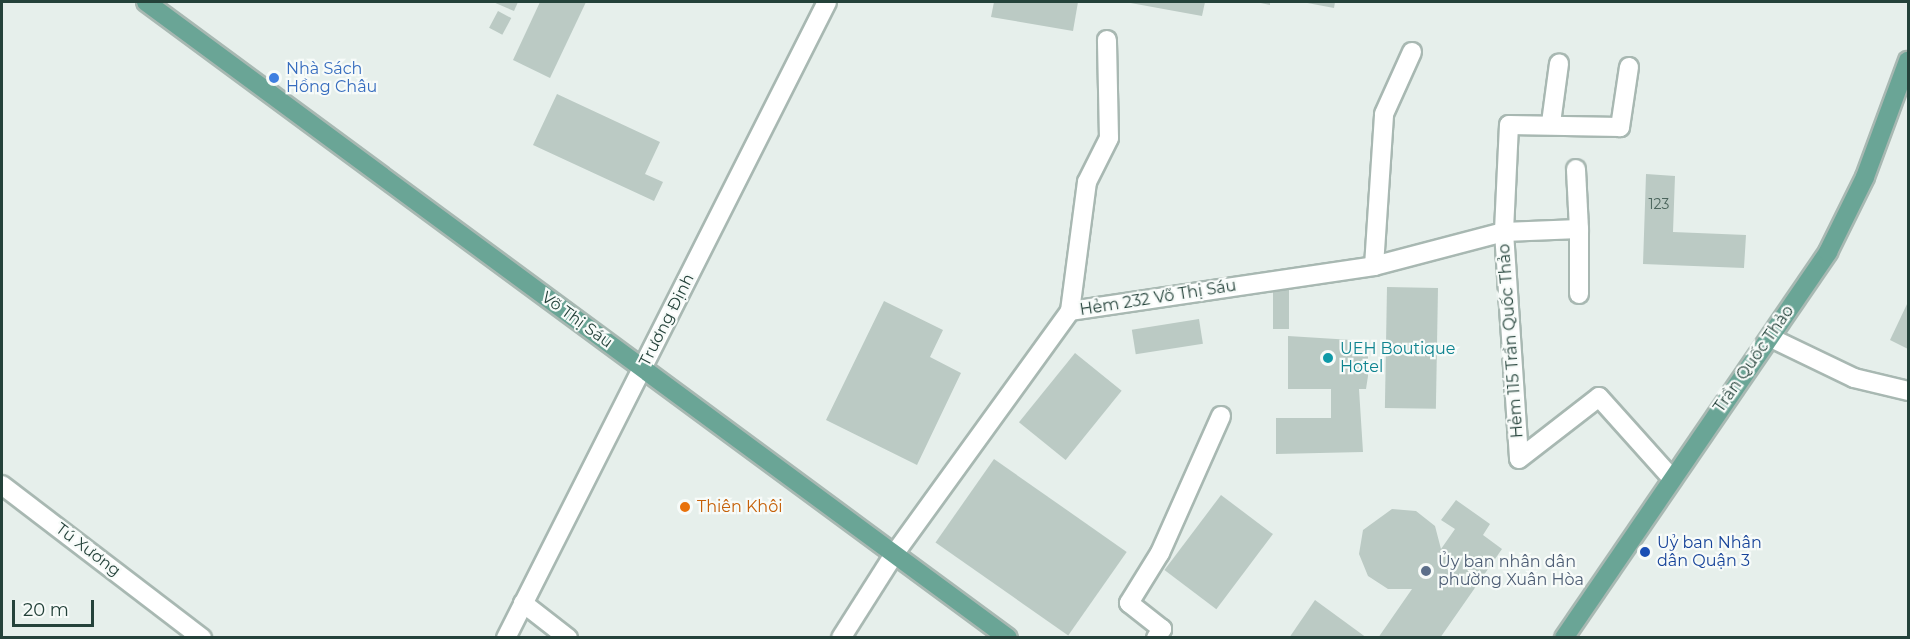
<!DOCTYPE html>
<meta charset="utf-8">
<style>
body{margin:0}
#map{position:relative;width:1910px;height:639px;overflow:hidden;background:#e6efeb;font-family:Montserrat,sans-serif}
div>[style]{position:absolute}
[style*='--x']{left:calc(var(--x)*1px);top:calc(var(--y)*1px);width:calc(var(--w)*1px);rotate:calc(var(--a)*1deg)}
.building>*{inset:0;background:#bbcac4;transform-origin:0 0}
.roads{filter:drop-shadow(2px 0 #a8b8b2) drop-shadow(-2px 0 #a8b8b2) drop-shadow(0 2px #a8b8b2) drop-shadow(0 -2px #a8b8b2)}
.minor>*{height:18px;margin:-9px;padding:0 9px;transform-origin:9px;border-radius:9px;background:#fff}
.major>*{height:18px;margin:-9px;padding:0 9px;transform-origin:9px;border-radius:9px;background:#6aa596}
.dots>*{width:16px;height:16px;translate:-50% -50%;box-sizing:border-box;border:3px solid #f7fbf9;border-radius:50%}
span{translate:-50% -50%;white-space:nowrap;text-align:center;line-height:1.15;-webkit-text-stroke:4.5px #f7fbf9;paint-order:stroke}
.number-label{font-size:14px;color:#4a645c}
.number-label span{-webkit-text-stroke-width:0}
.shop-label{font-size:16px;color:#366cbe}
.left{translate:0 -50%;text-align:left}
.street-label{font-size:16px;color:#24423a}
.culture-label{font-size:16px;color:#0d838f}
.food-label{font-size:16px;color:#c56008}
.transit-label{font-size:16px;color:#164399}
.service-label{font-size:16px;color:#4e5e75}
.frame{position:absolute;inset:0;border:3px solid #24423a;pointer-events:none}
.scale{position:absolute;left:12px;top:600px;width:82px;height:27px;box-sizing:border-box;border:3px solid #24423a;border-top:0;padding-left:8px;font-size:18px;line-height:21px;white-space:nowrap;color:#24423a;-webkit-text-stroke:4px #f7fbf9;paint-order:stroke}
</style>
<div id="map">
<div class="building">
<div style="clip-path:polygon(493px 2px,518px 2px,514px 11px)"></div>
<div style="clip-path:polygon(540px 2px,586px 2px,550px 78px,513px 60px)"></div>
<div style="clip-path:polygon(994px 2px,1078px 2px,1073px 31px,991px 17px)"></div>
<div style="clip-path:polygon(1125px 2px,1205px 2px,1202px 16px)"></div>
<div style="clip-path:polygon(1256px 2px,1270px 2px,1270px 5px)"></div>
<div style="clip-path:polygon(1302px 2px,1335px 2px,1334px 8px)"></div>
<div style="left:498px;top:11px;width:15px;height:19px;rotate:28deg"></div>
<div style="clip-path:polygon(557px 94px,660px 142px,645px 174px,663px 182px,654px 201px,533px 145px)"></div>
<div style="clip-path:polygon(1646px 174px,1675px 176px,1673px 232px,1746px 235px,1744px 268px,1643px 264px)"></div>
<div style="left:1387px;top:287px;width:51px;height:121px;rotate:1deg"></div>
<div style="left:1273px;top:289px;width:16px;height:40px"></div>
<div style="clip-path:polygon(884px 301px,943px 330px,930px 357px,961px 373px,917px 465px,826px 420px)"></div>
<div style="clip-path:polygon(1908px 302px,1908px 349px,1890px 340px)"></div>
<div style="left:1199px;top:319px;width:25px;height:68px;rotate:81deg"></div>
<div style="clip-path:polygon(1288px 336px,1368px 341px,1368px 376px,1366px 389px,1359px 389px,1363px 452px,1276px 454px,1276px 418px,1331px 418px,1331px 389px,1288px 389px)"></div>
<div style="left:1075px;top:353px;width:60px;height:89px;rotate:39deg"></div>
<div style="left:994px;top:459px;width:162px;height:102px;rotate:35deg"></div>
<div style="left:1221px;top:495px;width:65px;height:94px;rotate:37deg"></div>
<div style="clip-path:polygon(1456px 500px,1490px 524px,1483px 535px,1502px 549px,1440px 638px,1378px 638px,1412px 589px,1388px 589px,1368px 576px,1359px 554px,1363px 530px,1392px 509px,1416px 511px,1435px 526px,1441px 549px,1455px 529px,1441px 520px)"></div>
<div style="clip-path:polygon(1315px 600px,1367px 638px,1289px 638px)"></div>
</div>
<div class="roads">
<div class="minor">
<div style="--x:1629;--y:67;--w:61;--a:98.5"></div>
<div style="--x:1620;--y:127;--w:111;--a:-179"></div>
<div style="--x:1509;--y:125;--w:107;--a:92.7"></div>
<div style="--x:1504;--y:232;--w:227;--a:86.2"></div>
<div style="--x:1519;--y:459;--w:101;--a:-37.8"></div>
<div style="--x:1599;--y:397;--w:106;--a:48.1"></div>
<div style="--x:1551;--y:123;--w:60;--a:-82.3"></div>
<div style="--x:1579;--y:229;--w:65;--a:90"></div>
<div style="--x:1374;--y:266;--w:152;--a:-86.2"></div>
<div style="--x:1384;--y:114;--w:68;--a:-65.7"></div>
<div style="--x:1070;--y:311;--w:130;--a:-82.5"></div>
<div style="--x:1087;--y:182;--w:49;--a:-63.4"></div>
<div style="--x:1109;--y:138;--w:98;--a:-91.2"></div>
<div style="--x:1771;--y:338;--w:92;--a:25.7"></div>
<div style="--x:1854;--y:378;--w:56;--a:13.5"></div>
<div style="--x:2;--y:485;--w:252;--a:37.4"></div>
<div style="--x:523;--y:603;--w:57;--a:37.9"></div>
<div style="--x:506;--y:638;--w:712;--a:-63.22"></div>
<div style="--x:841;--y:638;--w:101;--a:-57.6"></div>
<div style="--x:895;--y:553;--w:299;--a:-54.1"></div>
<div style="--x:1070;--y:311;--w:307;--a:-8.4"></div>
<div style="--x:1374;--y:266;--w:134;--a:-14.7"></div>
<div style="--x:1504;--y:232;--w:75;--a:-2.3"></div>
<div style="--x:1579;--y:229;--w:60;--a:-92.9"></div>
<div style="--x:1156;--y:638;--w:11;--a:-56"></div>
<div style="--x:1162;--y:629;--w:42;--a:-141.8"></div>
<div style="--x:1129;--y:603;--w:59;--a:-58.2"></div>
<div style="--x:1160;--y:553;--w:150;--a:-66"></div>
</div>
<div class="major">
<div style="--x:146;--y:2;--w:1071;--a:36.42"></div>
<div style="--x:1564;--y:638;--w:468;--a:-55.6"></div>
<div style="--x:1828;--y:252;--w:84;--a:-63.7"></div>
<div style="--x:1865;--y:177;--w:124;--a:-69.7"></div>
</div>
</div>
<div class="dots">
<div style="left:274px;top:78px;background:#3f7fe0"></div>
<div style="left:1328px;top:358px;background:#0f9aa8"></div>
<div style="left:685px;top:507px;background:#e8710a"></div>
<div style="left:1645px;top:552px;background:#1a4fb4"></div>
<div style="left:1426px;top:571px;background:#5c6f8a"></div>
</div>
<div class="number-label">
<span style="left:1659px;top:204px">123</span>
</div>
<div class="shop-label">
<span class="left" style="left:286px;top:78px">Nhà Sách<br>Hồng Châu</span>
</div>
<div class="street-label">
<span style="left:1158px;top:298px;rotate:-9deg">Hẻm 232 Võ Thị Sáu</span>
<span style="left:577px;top:320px;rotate:36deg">Võ Thị Sáu</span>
<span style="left:667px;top:320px;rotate:-63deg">Trương Định</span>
<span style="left:1511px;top:341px;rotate:-94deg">Hẻm 115 Trần Quốc Thảo</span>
<span style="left:1754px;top:359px;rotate:-55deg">Trần Quốc Thảo</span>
<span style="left:88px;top:550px;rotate:37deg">Tú Xương</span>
</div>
<div class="culture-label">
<span class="left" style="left:1340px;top:358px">UEH Boutique<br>Hotel</span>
</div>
<div class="food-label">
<span class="left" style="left:697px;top:507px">Thiên Khôi</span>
</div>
<div class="transit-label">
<span class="left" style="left:1657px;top:552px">Uỷ ban Nhân<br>dân Quận 3</span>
</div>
<div class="service-label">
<span class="left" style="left:1438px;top:571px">Ủy ban nhân dân<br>phường Xuân Hòa</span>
</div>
<div class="frame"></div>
<div class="scale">20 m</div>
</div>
